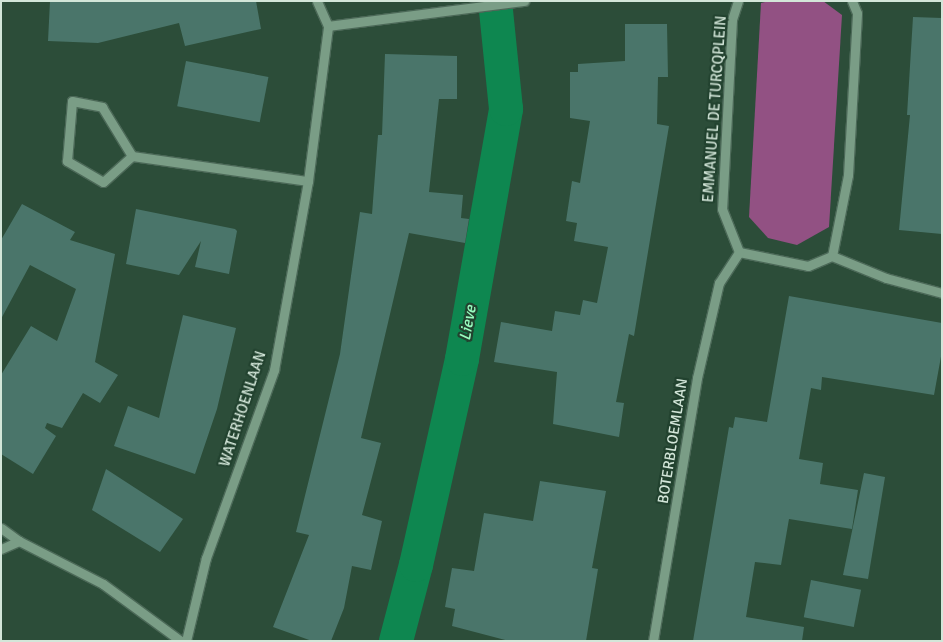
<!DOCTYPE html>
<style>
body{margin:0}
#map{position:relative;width:943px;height:642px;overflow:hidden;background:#2c4d39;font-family:Signika,sans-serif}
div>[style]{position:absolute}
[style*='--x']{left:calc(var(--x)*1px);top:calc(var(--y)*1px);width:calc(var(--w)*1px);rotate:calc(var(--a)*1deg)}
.green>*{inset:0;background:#925183}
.canal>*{height:34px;margin:-17px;padding:0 17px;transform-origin:17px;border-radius:17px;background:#0e8750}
.building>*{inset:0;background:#4a756a;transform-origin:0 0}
.roads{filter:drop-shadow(1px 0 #4c6958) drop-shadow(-1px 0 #4c6958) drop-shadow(0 1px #4c6958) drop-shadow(0 -1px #4c6958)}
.minor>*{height:9px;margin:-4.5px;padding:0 4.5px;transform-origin:4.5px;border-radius:4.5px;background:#7a9d86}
span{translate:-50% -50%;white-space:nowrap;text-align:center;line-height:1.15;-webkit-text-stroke:4.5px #22422f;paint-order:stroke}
.street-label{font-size:15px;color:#d3e6d9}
.water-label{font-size:16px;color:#99fdc0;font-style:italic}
.frame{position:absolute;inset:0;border:2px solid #d3e6d9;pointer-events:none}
</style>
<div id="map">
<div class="green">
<div style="clip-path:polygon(769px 1px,823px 1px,842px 15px,829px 227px,797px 245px,768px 238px,749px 217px,761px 3px)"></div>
</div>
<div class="canal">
<div style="--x:396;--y:641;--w:79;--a:-75.3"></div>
<div style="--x:416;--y:565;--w:211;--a:-77.4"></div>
<div style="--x:462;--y:359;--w:254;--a:-80"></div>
<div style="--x:506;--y:109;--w:109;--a:-95.8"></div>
</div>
<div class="building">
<div style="clip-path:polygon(50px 1px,256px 1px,261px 29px,185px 46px,179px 23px,98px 43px,48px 41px)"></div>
<div style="clip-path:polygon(913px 17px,942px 18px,942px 234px,899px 230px,910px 115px,907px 115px)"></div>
<div style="clip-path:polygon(625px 24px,667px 24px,668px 77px,658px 77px,657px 124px,669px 126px,634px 336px,629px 334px,616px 402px,624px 403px,619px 437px,553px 424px,557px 372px,494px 362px,501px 322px,552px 331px,555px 311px,580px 315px,583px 300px,597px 303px,608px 247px,574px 241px,577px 223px,566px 221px,572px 181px,580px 183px,590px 121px,570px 118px,570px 72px,578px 72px,578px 64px,625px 61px)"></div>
<div style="clip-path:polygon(385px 54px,457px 56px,457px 99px,439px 99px,429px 192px,463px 195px,461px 218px,469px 219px,465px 243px,409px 233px,361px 438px,381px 443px,362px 515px,382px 521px,371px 570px,352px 566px,344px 608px,331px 641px,312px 641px,273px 627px,309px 535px,296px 532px,340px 354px,360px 212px,372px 214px,378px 135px,382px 135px)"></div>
<div style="left:186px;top:61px;width:84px;height:46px;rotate:11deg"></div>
<div style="clip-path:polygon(22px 204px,75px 232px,70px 240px,115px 254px,95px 362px,118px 375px,100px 403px,83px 393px,62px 428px,47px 423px,45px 428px,56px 436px,33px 474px,1px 454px,1px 375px,31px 326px,57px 341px,76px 289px,30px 265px,1px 319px,1px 240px)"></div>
<div style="clip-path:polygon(136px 209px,235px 229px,237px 231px,229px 274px,195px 267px,201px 241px,179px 275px,126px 264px)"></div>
<div style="clip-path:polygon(789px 296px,942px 323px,942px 351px,934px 395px,822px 377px,821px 390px,811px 388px,799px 459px,823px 463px,820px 484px,858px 490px,852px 529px,789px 519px,781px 565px,755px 562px,746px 617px,804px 627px,802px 641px,693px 641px,729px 427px,733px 428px,735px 417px,767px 422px)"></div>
<div style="clip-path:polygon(183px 315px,236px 328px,217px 409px,195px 474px,114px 446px,128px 406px,159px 418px)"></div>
<div style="clip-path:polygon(106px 469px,183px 519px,160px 552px,92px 510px)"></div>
<div style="clip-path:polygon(864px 473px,885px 477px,868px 579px,843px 575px)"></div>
<div style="clip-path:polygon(540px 481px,606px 491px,592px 568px,598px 569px,586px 641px,509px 641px,452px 626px,455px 609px,445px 607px,452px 568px,474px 571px,484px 513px,533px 521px)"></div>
<div style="left:811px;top:580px;width:51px;height:38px;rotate:11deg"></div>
</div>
<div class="roads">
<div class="minor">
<div style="--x:738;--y:1;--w:20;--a:108"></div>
<div style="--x:732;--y:20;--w:189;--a:93"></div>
<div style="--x:722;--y:209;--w:46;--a:68.4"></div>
<div style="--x:328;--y:26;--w:198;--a:-7.3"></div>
<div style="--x:132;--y:156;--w:39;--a:138"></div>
<div style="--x:103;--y:182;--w:42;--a:-149.7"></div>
<div style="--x:67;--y:161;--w:60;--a:-85.2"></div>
<div style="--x:72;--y:101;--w:31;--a:11"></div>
<div style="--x:102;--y:107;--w:57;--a:58.5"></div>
<div style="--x:132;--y:156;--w:178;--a:8.1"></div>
<div style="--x:739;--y:252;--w:70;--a:11.5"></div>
<div style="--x:808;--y:266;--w:26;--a:-23"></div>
<div style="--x:832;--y:256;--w:83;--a:-78.8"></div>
<div style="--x:848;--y:175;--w:162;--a:-86.8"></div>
<div style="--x:857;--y:13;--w:13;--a:-113"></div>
<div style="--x:832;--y:256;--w:58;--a:22.2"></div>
<div style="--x:886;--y:278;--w:58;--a:15"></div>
<div style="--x:1;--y:528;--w:22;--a:36"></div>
<div style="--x:19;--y:541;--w:94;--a:27.1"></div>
<div style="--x:103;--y:584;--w:97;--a:36.2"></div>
<div style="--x:1;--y:549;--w:20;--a:-24"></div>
<div style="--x:186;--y:641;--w:85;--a:-76.5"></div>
<div style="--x:206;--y:558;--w:200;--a:-70.1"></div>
<div style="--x:274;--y:370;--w:192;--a:-79.8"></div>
<div style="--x:308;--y:181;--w:156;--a:-82.6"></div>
<div style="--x:328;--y:26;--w:27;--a:-114"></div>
<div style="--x:653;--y:641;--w:267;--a:-80.5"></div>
<div style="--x:697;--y:378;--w:98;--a:-77"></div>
<div style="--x:719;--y:283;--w:37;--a:-57"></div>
</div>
</div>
<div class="street-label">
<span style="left:715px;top:109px;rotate:-86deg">EMMANUEL DE TURCQPLEIN</span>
<span style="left:243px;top:409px;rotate:-72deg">WATERHOENLAAN</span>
<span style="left:673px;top:441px;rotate:-81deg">BOTERBLOEMLAAN</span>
</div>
<div class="water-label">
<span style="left:468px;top:323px;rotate:-80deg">Lieve</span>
</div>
<div class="frame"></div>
</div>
